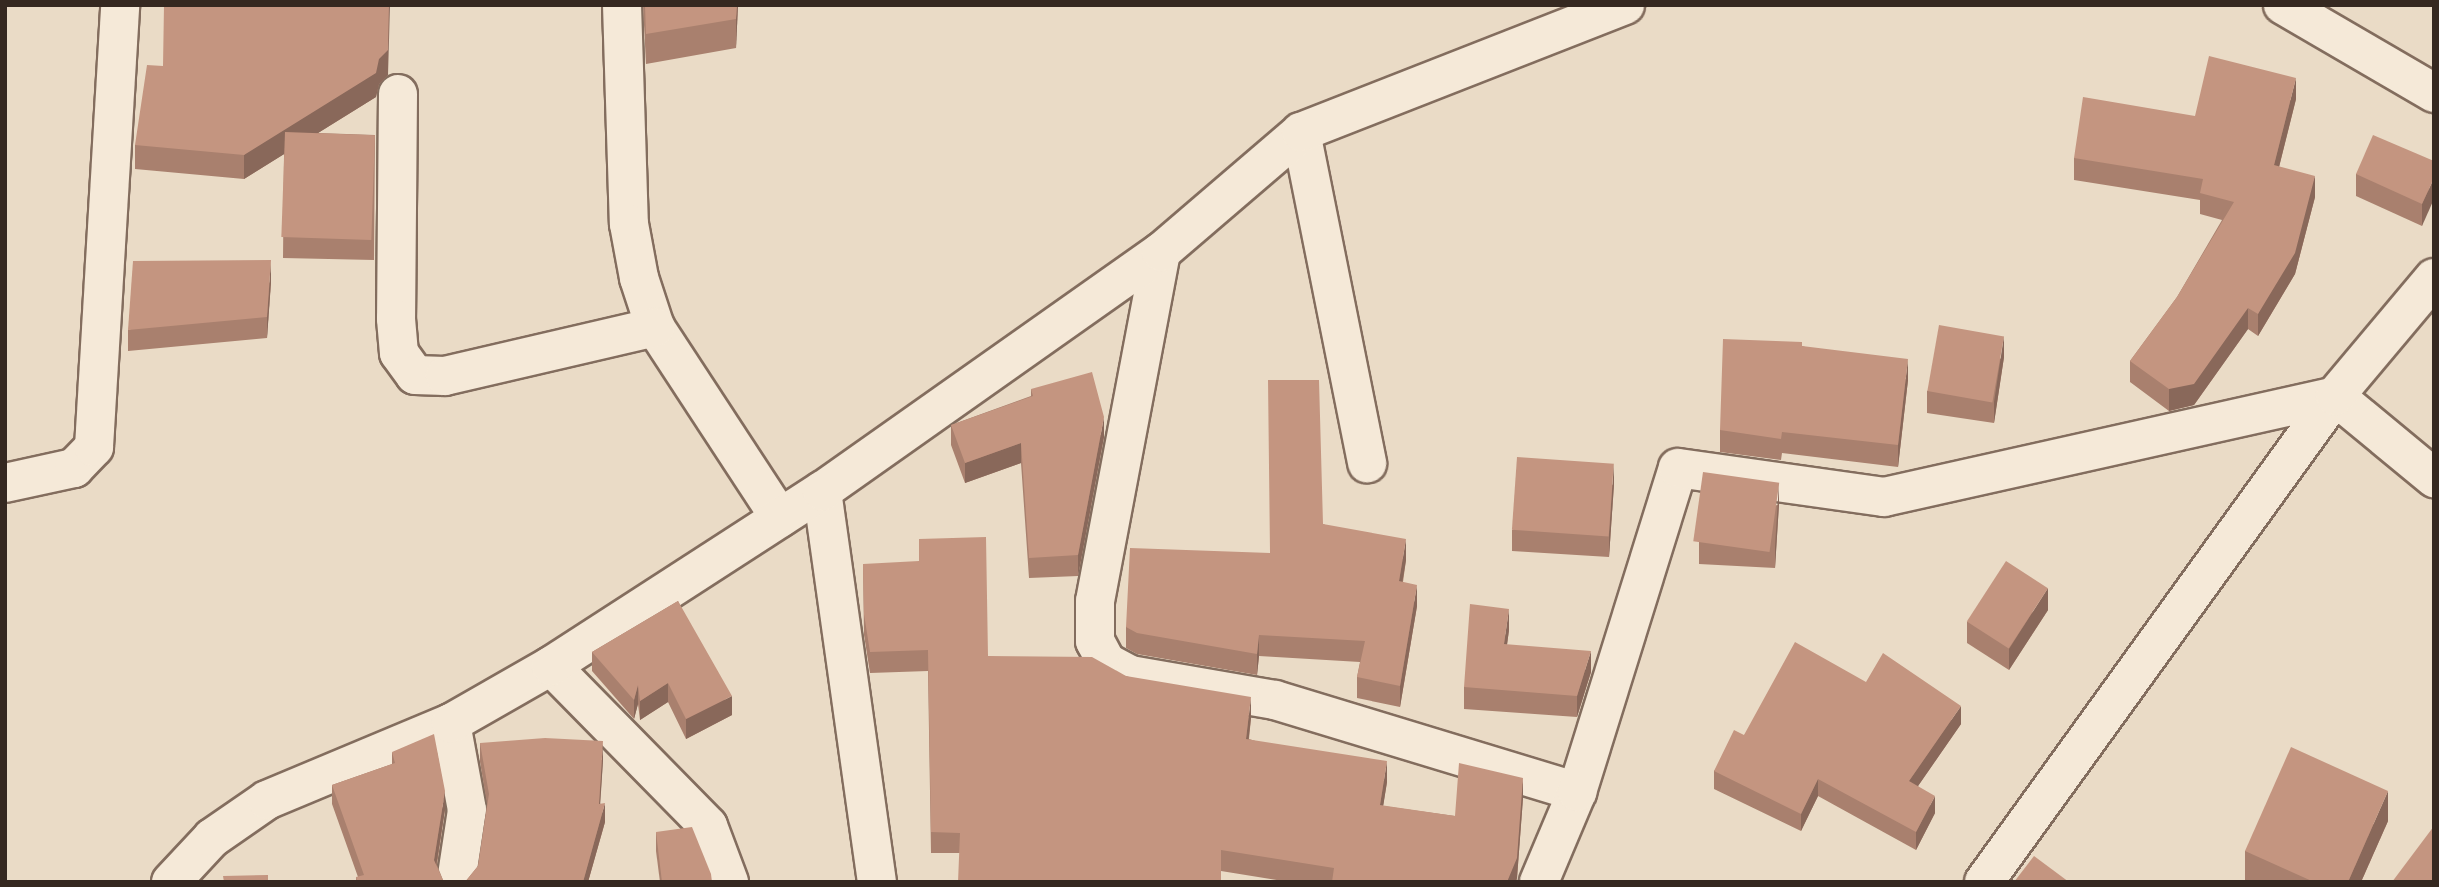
<!DOCTYPE html>
<style>
body{margin:0}
#map{position:relative;width:2439px;height:887px;overflow:hidden;background:#eadbc6;font-family:Lora,serif}
div>[style]{position:absolute}
[style*='--x']{left:calc(var(--x)*1px);top:calc(var(--y)*1px);width:calc(var(--w)*1px);rotate:calc(var(--a)*1deg)}
.roads{filter:drop-shadow(2px 0 #836d5e) drop-shadow(-2px 0 #836d5e) drop-shadow(0 2px #836d5e) drop-shadow(0 -2px #836d5e)}
.minor>*{height:38px;margin:-19px;padding:0 19px;transform-origin:19px;border-radius:19px;background:#f5e9d8}
.wall>*{inset:0;background:#a9806e}
.shaded-wall>*{inset:0;background:#89685a}
.building>*{inset:0;background:#c49580;transform-origin:0 0}
span{translate:-50% -50%;white-space:nowrap;text-align:center;line-height:1.15;-webkit-text-stroke:5px #f2e6d5;paint-order:stroke}
.frame{position:absolute;inset:0;border:7px solid #352820;pointer-events:none}
</style>
<div id="map">
<div class="roads">
<div class="minor">
<div style="--x:622;--y:5;--w:219;--a:88.2"></div>
<div style="--x:629;--y:224;--w:55;--a:79.5"></div>
<div style="--x:639;--y:278;--w:52;--a:71.9"></div>
<div style="--x:655;--y:327;--w:228;--a:56.8"></div>
<div style="--x:2283;--y:5;--w:175;--a:30.2"></div>
<div style="--x:398;--y:94;--w:225;--a:90.5"></div>
<div style="--x:396;--y:319;--w:34;--a:85"></div>
<div style="--x:399;--y:353;--w:27;--a:54"></div>
<div style="--x:415;--y:375;--w:30;--a:2"></div>
<div style="--x:445;--y:376;--w:216;--a:-13.1"></div>
<div style="--x:1301;--y:132;--w:338;--a:78.7"></div>
<div style="--x:1161;--y:252;--w:355;--a:100.7"></div>
<div style="--x:1095;--y:601;--w:40;--a:90"></div>
<div style="--x:1095;--y:641;--w:24;--a:62"></div>
<div style="--x:1106;--y:662;--w:27;--a:28"></div>
<div style="--x:1130;--y:675;--w:147;--a:9.8"></div>
<div style="--x:1275;--y:700;--w:316;--a:16.9"></div>
<div style="--x:5;--y:483;--w:71;--a:-12.3"></div>
<div style="--x:74;--y:468;--w:29;--a:-46"></div>
<div style="--x:94;--y:447;--w:443;--a:-86.6"></div>
<div style="--x:822;--y:491;--w:395;--a:82"></div>
<div style="--x:551;--y:666;--w:224;--a:45.5"></div>
<div style="--x:708;--y:826;--w:60;--a:69.4"></div>
<div style="--x:451;--y:723;--w:88;--a:79.6"></div>
<div style="--x:467;--y:810;--w:73;--a:98.7"></div>
<div style="--x:171;--y:882;--w:60;--a:-47"></div>
<div style="--x:212;--y:838;--w:67;--a:-34.6"></div>
<div style="--x:267;--y:800;--w:199;--a:-22.7"></div>
<div style="--x:451;--y:723;--w:115;--a:-29.7"></div>
<div style="--x:551;--y:666;--w:323;--a:-32.9"></div>
<div style="--x:822;--y:491;--w:415;--a:-35.2"></div>
<div style="--x:1161;--y:252;--w:184;--a:-40.6"></div>
<div style="--x:1301;--y:132;--w:348;--a:-21.4"></div>
<div style="--x:1539;--y:882;--w:98;--a:-67.1"></div>
<div style="--x:1577;--y:792;--w:339;--a:-72.7"></div>
<div style="--x:1678;--y:468;--w:208;--a:8"></div>
<div style="--x:1884;--y:497;--w:462;--a:-12.6"></div>
<div style="--x:2335;--y:396;--w:129;--a:39.6"></div>
<div style="--x:1984;--y:882;--w:599;--a:-54.16"></div>
<div style="--x:2335;--y:396;--w:154;--a:-50"></div>
</div>
</div>
<div class="wall">
<div style="clip-path:polygon(643px 5px,738px 5px,736px 48px,646px 64px)"></div>
<div style="clip-path:polygon(388px 75px,379px 84px,376px 97px,318px 133px,375px 135px,374px 260px,283px 258px,284px 154px,244px 179px,135px 169px,135px 145px)"></div>
<div style="clip-path:polygon(2296px 99px,2279px 167px,2315px 197px,2295px 274px,2258px 336px,2248px 329px,2194px 405px,2169px 411px,2130px 382px,2130px 361px,2177px 297px,2222px 220px,2200px 214px,2200px 200px,2074px 180px,2074px 158px,2195px 116px)"></div>
<div style="clip-path:polygon(2434px 161px,2422px 226px,2356px 196px,2356px 174px)"></div>
<div style="clip-path:polygon(271px 282px,267px 338px,128px 351px,128px 330px)"></div>
<div style="clip-path:polygon(1802px 346px,1908px 380px,1898px 467px,1782px 453px,1781px 460px,1720px 452px,1720px 430px)"></div>
<div style="clip-path:polygon(2004px 357px,1994px 423px,1927px 413px,1927px 391px)"></div>
<div style="clip-path:polygon(1031px 389px,1104px 437px,1078px 576px,1029px 578px,1021px 463px,965px 483px,951px 445px,951px 425px,1031px 396px)"></div>
<div style="clip-path:polygon(1614px 484px,1609px 557px,1512px 551px,1512px 530px)"></div>
<div style="clip-path:polygon(1779px 504px,1775px 568px,1699px 564px,1699px 542px)"></div>
<div style="clip-path:polygon(1323px 524px,1406px 560px,1403px 582px,1417px 606px,1400px 707px,1357px 698px,1357px 677px,1360px 662px,1259px 656px,1257px 675px,1137px 654px,1126px 648px,1126px 627px,1270px 553px)"></div>
<div style="clip-path:polygon(863px 564px,988px 656px,1126px 676px,1251px 718px,1249px 739px,1387px 782px,1383px 806px,1455px 816px,1523px 798px,1517px 878px,1516px 882px,1289px 882px,1221px 871px,959px 853px,931px 853px,928px 671px,870px 673px,864px 635px)"></div>
<div style="clip-path:polygon(678px 601px,732px 715px,686px 739px,668px 702px,640px 720px,638px 704px,634px 719px,592px 671px,592px 652px)"></div>
<div style="clip-path:polygon(2048px 610px,2009px 670px,1967px 643px,1967px 622px)"></div>
<div style="clip-path:polygon(1509px 630px,1507px 645px,1591px 672px,1577px 717px,1464px 709px,1464px 687px)"></div>
<div style="clip-path:polygon(1866px 682px,1961px 724px,1918px 786px,1935px 813px,1916px 850px,1818px 796px,1801px 831px,1714px 789px,1714px 771px,1744px 735px)"></div>
<div style="clip-path:polygon(480px 743px,603px 760px,600px 803px,605px 822px,588px 882px,465px 882px,478px 866px,487px 804px,480px 762px)"></div>
<div style="clip-path:polygon(392px 752px,445px 810px,437px 865px,443px 880px,455px 882px,356px 882px,356px 877px,358px 877px,332px 804px,332px 785px,392px 764px)"></div>
<div style="clip-path:polygon(2388px 821px,2361px 882px,2248px 882px,2245px 880px,2245px 851px)"></div>
<div style="clip-path:polygon(656px 832px,712px 882px,660px 882px,656px 851px)"></div>
</div>
<div class="shaded-wall">
<div style="clip-path:polygon(390px 5px,388px 75px,379px 84px,376px 97px,244px 179px,244px 155px)"></div>
<div style="clip-path:polygon(737px 5px,738px 5px,736px 48px,736px 19px)"></div>
<div style="clip-path:polygon(2296px 78px,2296px 99px,2274px 187px,2274px 165px)"></div>
<div style="clip-path:polygon(2315px 176px,2315px 197px,2295px 274px,2258px 336px,2258px 314px)"></div>
<div style="clip-path:polygon(2434px 178px,2434px 199px,2422px 226px,2422px 204px)"></div>
<div style="clip-path:polygon(271px 260px,271px 282px,267px 338px,267px 317px)"></div>
<div style="clip-path:polygon(2248px 308px,2248px 329px,2194px 405px,2169px 411px,2169px 389px)"></div>
<div style="clip-path:polygon(2004px 336px,2004px 357px,1994px 423px,1994px 402px)"></div>
<div style="clip-path:polygon(1908px 359px,1908px 380px,1898px 467px,1898px 445px)"></div>
<div style="clip-path:polygon(1104px 417px,1104px 437px,1078px 576px,1078px 555px)"></div>
<div style="clip-path:polygon(1021px 443px,1021px 463px,965px 483px,965px 463px)"></div>
<div style="clip-path:polygon(1614px 463px,1614px 484px,1609px 557px,1609px 535px)"></div>
<div style="clip-path:polygon(1779px 483px,1779px 504px,1775px 568px,1775px 547px)"></div>
<div style="clip-path:polygon(1406px 539px,1406px 560px,1399px 602px,1399px 581px)"></div>
<div style="clip-path:polygon(1417px 585px,1417px 606px,1400px 707px,1400px 686px)"></div>
<div style="clip-path:polygon(2048px 588px,2048px 610px,2009px 670px,2009px 649px)"></div>
<div style="clip-path:polygon(1509px 609px,1509px 630px,1504px 666px,1504px 644px)"></div>
<div style="clip-path:polygon(1259px 635px,1259px 656px,1257px 675px,1257px 654px)"></div>
<div style="clip-path:polygon(1591px 651px,1591px 672px,1577px 717px,1577px 696px)"></div>
<div style="clip-path:polygon(668px 683px,668px 702px,640px 720px,640px 701px)"></div>
<div style="clip-path:polygon(638px 685px,638px 704px,634px 719px,634px 700px)"></div>
<div style="clip-path:polygon(732px 696px,732px 715px,686px 739px,686px 719px)"></div>
<div style="clip-path:polygon(1251px 697px,1251px 718px,1246px 760px,1246px 739px)"></div>
<div style="clip-path:polygon(1961px 706px,1961px 724px,1909px 799px,1909px 781px)"></div>
<div style="clip-path:polygon(603px 741px,603px 760px,599px 823px,599px 804px)"></div>
<div style="clip-path:polygon(1387px 761px,1387px 782px,1380px 826px,1380px 805px)"></div>
<div style="clip-path:polygon(1523px 778px,1523px 798px,1517px 878px,1516px 882px,1507px 882px)"></div>
<div style="clip-path:polygon(1818px 779px,1818px 796px,1801px 831px,1801px 814px)"></div>
<div style="clip-path:polygon(445px 791px,445px 810px,434px 879px,434px 860px)"></div>
<div style="clip-path:polygon(2388px 791px,2388px 821px,2361px 882px,2348px 882px)"></div>
<div style="clip-path:polygon(1935px 796px,1935px 813px,1916px 850px,1916px 832px)"></div>
<div style="clip-path:polygon(605px 803px,605px 822px,588px 882px,583px 882px)"></div>
</div>
<div class="building">
<div style="clip-path:polygon(164px 5px,389px 5px,388px 50px,379px 59px,376px 73px,244px 155px,135px 145px,147px 65px,163px 66px)"></div>
<div style="clip-path:polygon(645px 5px,737px 5px,736px 19px,646px 34px)"></div>
<div style="clip-path:polygon(2209px 56px,2296px 78px,2274px 165px,2315px 176px,2295px 253px,2258px 314px,2248px 308px,2194px 384px,2169px 389px,2130px 361px,2177px 297px,2234px 202px,2200px 193px,2203px 179px,2074px 158px,2083px 97px,2195px 116px)"></div>
<div style="left:285px;top:132px;width:90px;height:105px;rotate:2deg"></div>
<div style="clip-path:polygon(2373px 135px,2434px 161px,2434px 178px,2422px 204px,2356px 174px)"></div>
<div style="clip-path:polygon(271px 260px,267px 317px,128px 330px,133px 261px)"></div>
<div style="left:1939px;top:325px;width:66px;height:67px;rotate:10deg"></div>
<div style="clip-path:polygon(1723px 339px,1802px 342px,1802px 346px,1908px 359px,1898px 445px,1782px 432px,1781px 439px,1720px 430px)"></div>
<div style="clip-path:polygon(1092px 372px,1104px 417px,1078px 555px,1029px 558px,1021px 443px,965px 463px,951px 425px,1033px 396px,1031px 389px)"></div>
<div style="clip-path:polygon(1268px 380px,1319px 380px,1323px 524px,1406px 539px,1399px 581px,1417px 585px,1400px 686px,1357px 677px,1365px 641px,1259px 635px,1257px 654px,1137px 633px,1126px 627px,1130px 548px,1270px 553px)"></div>
<div style="left:1517px;top:457px;width:97px;height:73px;rotate:4deg"></div>
<div style="left:1703px;top:472px;width:77px;height:70px;rotate:8deg"></div>
<div style="clip-path:polygon(986px 537px,988px 656px,1092px 657px,1126px 676px,1251px 697px,1246px 739px,1387px 761px,1380px 805px,1455px 816px,1459px 763px,1523px 778px,1517px 858px,1507px 882px,1332px 882px,1334px 868px,1221px 850px,1221px 882px,958px 882px,960px 833px,931px 832px,928px 650px,870px 652px,864px 614px,863px 564px,919px 561px,919px 539px)"></div>
<div style="left:2006px;top:561px;width:50px;height:72px;rotate:33deg"></div>
<div style="clip-path:polygon(678px 601px,732px 696px,686px 719px,668px 683px,640px 701px,638px 685px,634px 700px,592px 652px)"></div>
<div style="clip-path:polygon(1470px 604px,1509px 609px,1504px 644px,1591px 651px,1577px 696px,1464px 687px)"></div>
<div style="clip-path:polygon(1795px 642px,1866px 682px,1883px 653px,1961px 706px,1909px 781px,1935px 796px,1916px 832px,1818px 779px,1801px 814px,1714px 771px,1734px 730px,1744px 735px)"></div>
<div style="clip-path:polygon(434px 734px,445px 791px,434px 860px,443px 880px,455px 882px,357px 882px,356px 877px,364px 875px,332px 785px,395px 763px,392px 752px)"></div>
<div style="clip-path:polygon(545px 738px,603px 741px,599px 804px,605px 803px,583px 882px,465px 882px,478px 866px,489px 794px,480px 743px)"></div>
<div style="clip-path:polygon(2291px 747px,2388px 791px,2348px 882px,2314px 882px,2245px 851px)"></div>
<div style="clip-path:polygon(2434px 826px,2434px 882px,2392px 882px)"></div>
<div style="clip-path:polygon(692px 827px,711px 874px,712px 882px,662px 882px,656px 832px)"></div>
<div style="clip-path:polygon(2034px 856px,2069px 882px,2014px 882px)"></div>
<div style="clip-path:polygon(268px 875px,268px 882px,224px 882px,223px 876px)"></div>
</div>
<div class="frame"></div>
</div>
